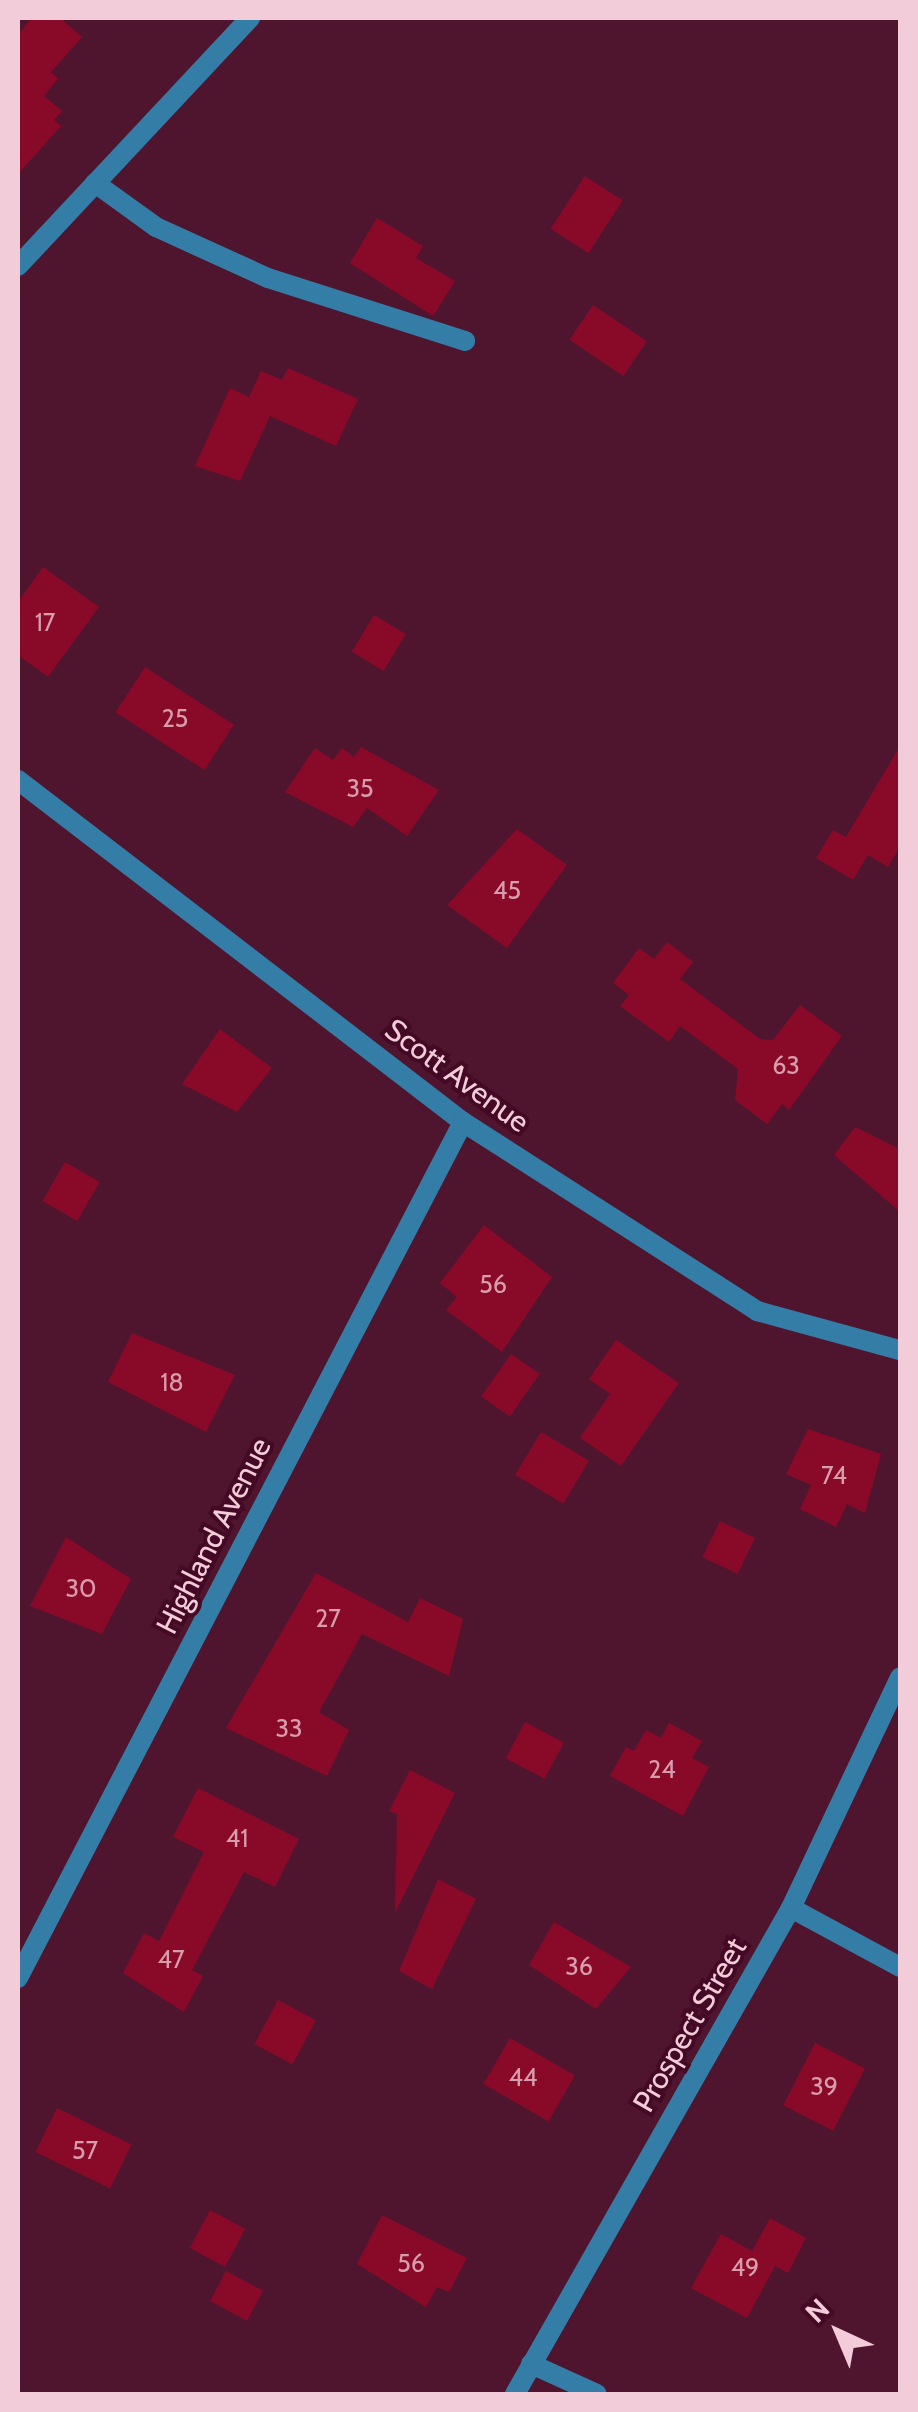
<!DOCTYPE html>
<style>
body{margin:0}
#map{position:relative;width:918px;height:2412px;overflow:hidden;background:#4f152e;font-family:Cabin,sans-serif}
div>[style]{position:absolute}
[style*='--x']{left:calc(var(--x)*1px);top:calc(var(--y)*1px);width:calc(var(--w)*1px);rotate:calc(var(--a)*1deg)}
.building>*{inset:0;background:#890a28;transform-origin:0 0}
.lane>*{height:20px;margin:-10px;padding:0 10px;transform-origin:10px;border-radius:10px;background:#337da7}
.street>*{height:20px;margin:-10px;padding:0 10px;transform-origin:10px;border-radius:10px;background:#337da7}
span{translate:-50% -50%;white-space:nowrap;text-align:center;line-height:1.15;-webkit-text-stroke:8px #430925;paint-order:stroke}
.number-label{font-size:25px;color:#d89cac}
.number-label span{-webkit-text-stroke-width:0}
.street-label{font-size:30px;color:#f2ccd8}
.frame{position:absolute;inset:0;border:20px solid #f2ccd8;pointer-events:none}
.north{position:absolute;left:788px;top:2282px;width:100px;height:100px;-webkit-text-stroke:8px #430925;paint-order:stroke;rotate:316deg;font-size:28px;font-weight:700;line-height:40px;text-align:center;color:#f2ccd8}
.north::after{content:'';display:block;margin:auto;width:35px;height:45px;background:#f2ccd8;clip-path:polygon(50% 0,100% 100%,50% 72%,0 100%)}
</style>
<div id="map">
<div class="building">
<div style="clip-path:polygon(32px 18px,60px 18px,82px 37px,51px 72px,58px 79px,44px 96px,62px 111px,54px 120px,61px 126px,18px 174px,18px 34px)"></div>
<div style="left:585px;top:176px;width:45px;height:63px;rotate:33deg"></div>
<div style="clip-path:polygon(377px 218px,423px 246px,416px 258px,455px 281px,433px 316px,350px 263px)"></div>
<div style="left:593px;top:305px;width:65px;height:42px;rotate:34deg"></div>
<div style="clip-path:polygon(288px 368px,358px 399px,336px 446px,270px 416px,240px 481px,195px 466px,230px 388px,249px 397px,261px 371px,282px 380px)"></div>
<div style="clip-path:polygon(43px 567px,99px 607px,48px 677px,18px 655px,18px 602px)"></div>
<div style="left:374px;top:615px;width:37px;height:43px;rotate:31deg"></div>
<div style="left:145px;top:667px;width:106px;height:54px;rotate:33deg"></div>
<div style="clip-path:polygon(900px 746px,900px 847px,888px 867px,868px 855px,853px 880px,816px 858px,833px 830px,846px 837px)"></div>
<div style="clip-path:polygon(361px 747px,439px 790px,407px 836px,367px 808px,353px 827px,285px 792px,315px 748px,333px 760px,342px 748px,354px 757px)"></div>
<div style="clip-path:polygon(517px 829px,567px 865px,507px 948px,447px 905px)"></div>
<div style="clip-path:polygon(667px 942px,693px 962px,680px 979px,760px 1039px,773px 1040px,800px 1005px,842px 1036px,789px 1110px,782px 1104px,767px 1124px,735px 1100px,738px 1069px,680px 1026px,669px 1042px,620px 1006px,629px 995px,613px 983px,639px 948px,654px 959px)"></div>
<div style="clip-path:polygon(220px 1029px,272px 1068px,237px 1112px,182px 1084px)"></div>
<div style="clip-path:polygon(855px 1127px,900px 1149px,900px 1212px,834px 1155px)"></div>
<div style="left:65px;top:1162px;width:40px;height:45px;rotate:30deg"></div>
<div style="clip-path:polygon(484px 1225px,552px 1277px,502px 1352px,446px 1310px,457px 1297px,440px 1283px)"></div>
<div style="clip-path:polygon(132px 1333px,235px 1375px,206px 1432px,108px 1382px)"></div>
<div style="clip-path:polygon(616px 1340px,679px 1383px,621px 1466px,580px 1438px,610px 1394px,589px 1379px)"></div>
<div style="left:511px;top:1354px;width:35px;height:52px;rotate:35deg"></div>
<div style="clip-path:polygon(808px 1429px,881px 1454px,865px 1513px,847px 1504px,836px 1527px,800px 1509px,811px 1485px,786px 1474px)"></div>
<div style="left:541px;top:1432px;width:56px;height:50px;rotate:31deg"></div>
<div style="left:720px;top:1521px;width:39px;height:40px;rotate:26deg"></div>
<div style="clip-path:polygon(66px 1537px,131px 1579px,102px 1634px,30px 1606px)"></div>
<div style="clip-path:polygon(316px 1573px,408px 1622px,420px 1598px,463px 1619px,449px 1676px,362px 1634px,319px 1712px,349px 1730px,327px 1776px,226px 1728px)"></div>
<div style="left:525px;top:1722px;width:44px;height:41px;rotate:28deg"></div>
<div style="clip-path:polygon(669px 1723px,702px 1741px,692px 1758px,709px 1767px,683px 1816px,610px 1776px,626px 1747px,634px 1751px,646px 1730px,661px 1738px)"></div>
<div style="clip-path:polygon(410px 1770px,455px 1793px,395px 1913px,397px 1814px,389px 1811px)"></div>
<div style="clip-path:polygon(198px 1788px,299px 1839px,275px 1887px,244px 1872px,192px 1970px,203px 1976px,184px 2012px,123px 1973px,144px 1933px,159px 1941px,204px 1852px,173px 1837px)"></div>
<div style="clip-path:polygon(438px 1879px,476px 1899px,432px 1989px,399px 1971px)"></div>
<div style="clip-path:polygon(554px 1922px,631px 1967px,596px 2009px,529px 1965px)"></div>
<div style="left:278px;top:2000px;width:43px;height:50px;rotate:28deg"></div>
<div style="left:510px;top:2038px;width:75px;height:53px;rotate:30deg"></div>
<div style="left:815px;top:2043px;width:56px;height:70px;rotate:27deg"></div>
<div style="left:57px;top:2108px;width:83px;height:49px;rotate:26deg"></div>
<div style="left:210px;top:2210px;width:40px;height:43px;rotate:28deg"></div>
<div style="clip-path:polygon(382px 2215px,467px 2258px,449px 2292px,437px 2287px,426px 2307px,357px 2264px)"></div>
<div style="clip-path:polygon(770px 2218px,806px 2238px,788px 2273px,775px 2266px,747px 2318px,691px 2288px,721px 2234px,752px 2251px)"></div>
<div style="left:226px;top:2271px;width:42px;height:34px;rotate:28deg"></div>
</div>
<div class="lane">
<div style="--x:95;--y:183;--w:75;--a:35.8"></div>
<div style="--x:156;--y:227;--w:123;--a:24.5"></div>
<div style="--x:268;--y:278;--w:207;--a:17.7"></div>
</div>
<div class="street">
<div style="--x:18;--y:266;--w:340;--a:-46.9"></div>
<div style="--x:18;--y:780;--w:561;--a:37.54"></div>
<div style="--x:463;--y:1122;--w:350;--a:32.7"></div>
<div style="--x:757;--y:1311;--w:148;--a:15.3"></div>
<div style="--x:791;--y:1908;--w:124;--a:28.4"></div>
<div style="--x:18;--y:1978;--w:965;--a:-62.53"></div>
<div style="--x:531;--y:2364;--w:72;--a:24.4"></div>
<div style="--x:515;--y:2394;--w:559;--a:-60.41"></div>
<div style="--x:791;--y:1908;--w:255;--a:-64.7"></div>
</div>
<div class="number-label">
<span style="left:45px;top:622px">17</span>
<span style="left:175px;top:718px">25</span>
<span style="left:360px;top:788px">35</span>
<span style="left:507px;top:890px">45</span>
<span style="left:786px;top:1065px">63</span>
<span style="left:493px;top:1284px">56</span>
<span style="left:172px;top:1382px">18</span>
<span style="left:834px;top:1475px">74</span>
<span style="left:81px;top:1588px">30</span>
<span style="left:328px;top:1618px">27</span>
<span style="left:289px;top:1728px">33</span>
<span style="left:662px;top:1769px">24</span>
<span style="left:237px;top:1838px">41</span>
<span style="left:171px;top:1959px">47</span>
<span style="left:579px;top:1966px">36</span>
<span style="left:523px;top:2077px">44</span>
<span style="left:824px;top:2086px">39</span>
<span style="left:85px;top:2150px">57</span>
<span style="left:411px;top:2263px">56</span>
<span style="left:745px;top:2267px">49</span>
</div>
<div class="street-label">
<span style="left:457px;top:1076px;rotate:36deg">Scott Avenue</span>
<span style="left:214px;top:1536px;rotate:-63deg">Highland Avenue</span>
<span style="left:690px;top:2025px;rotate:-60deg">Prospect Street</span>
</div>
<div class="frame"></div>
<div class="north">N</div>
</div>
